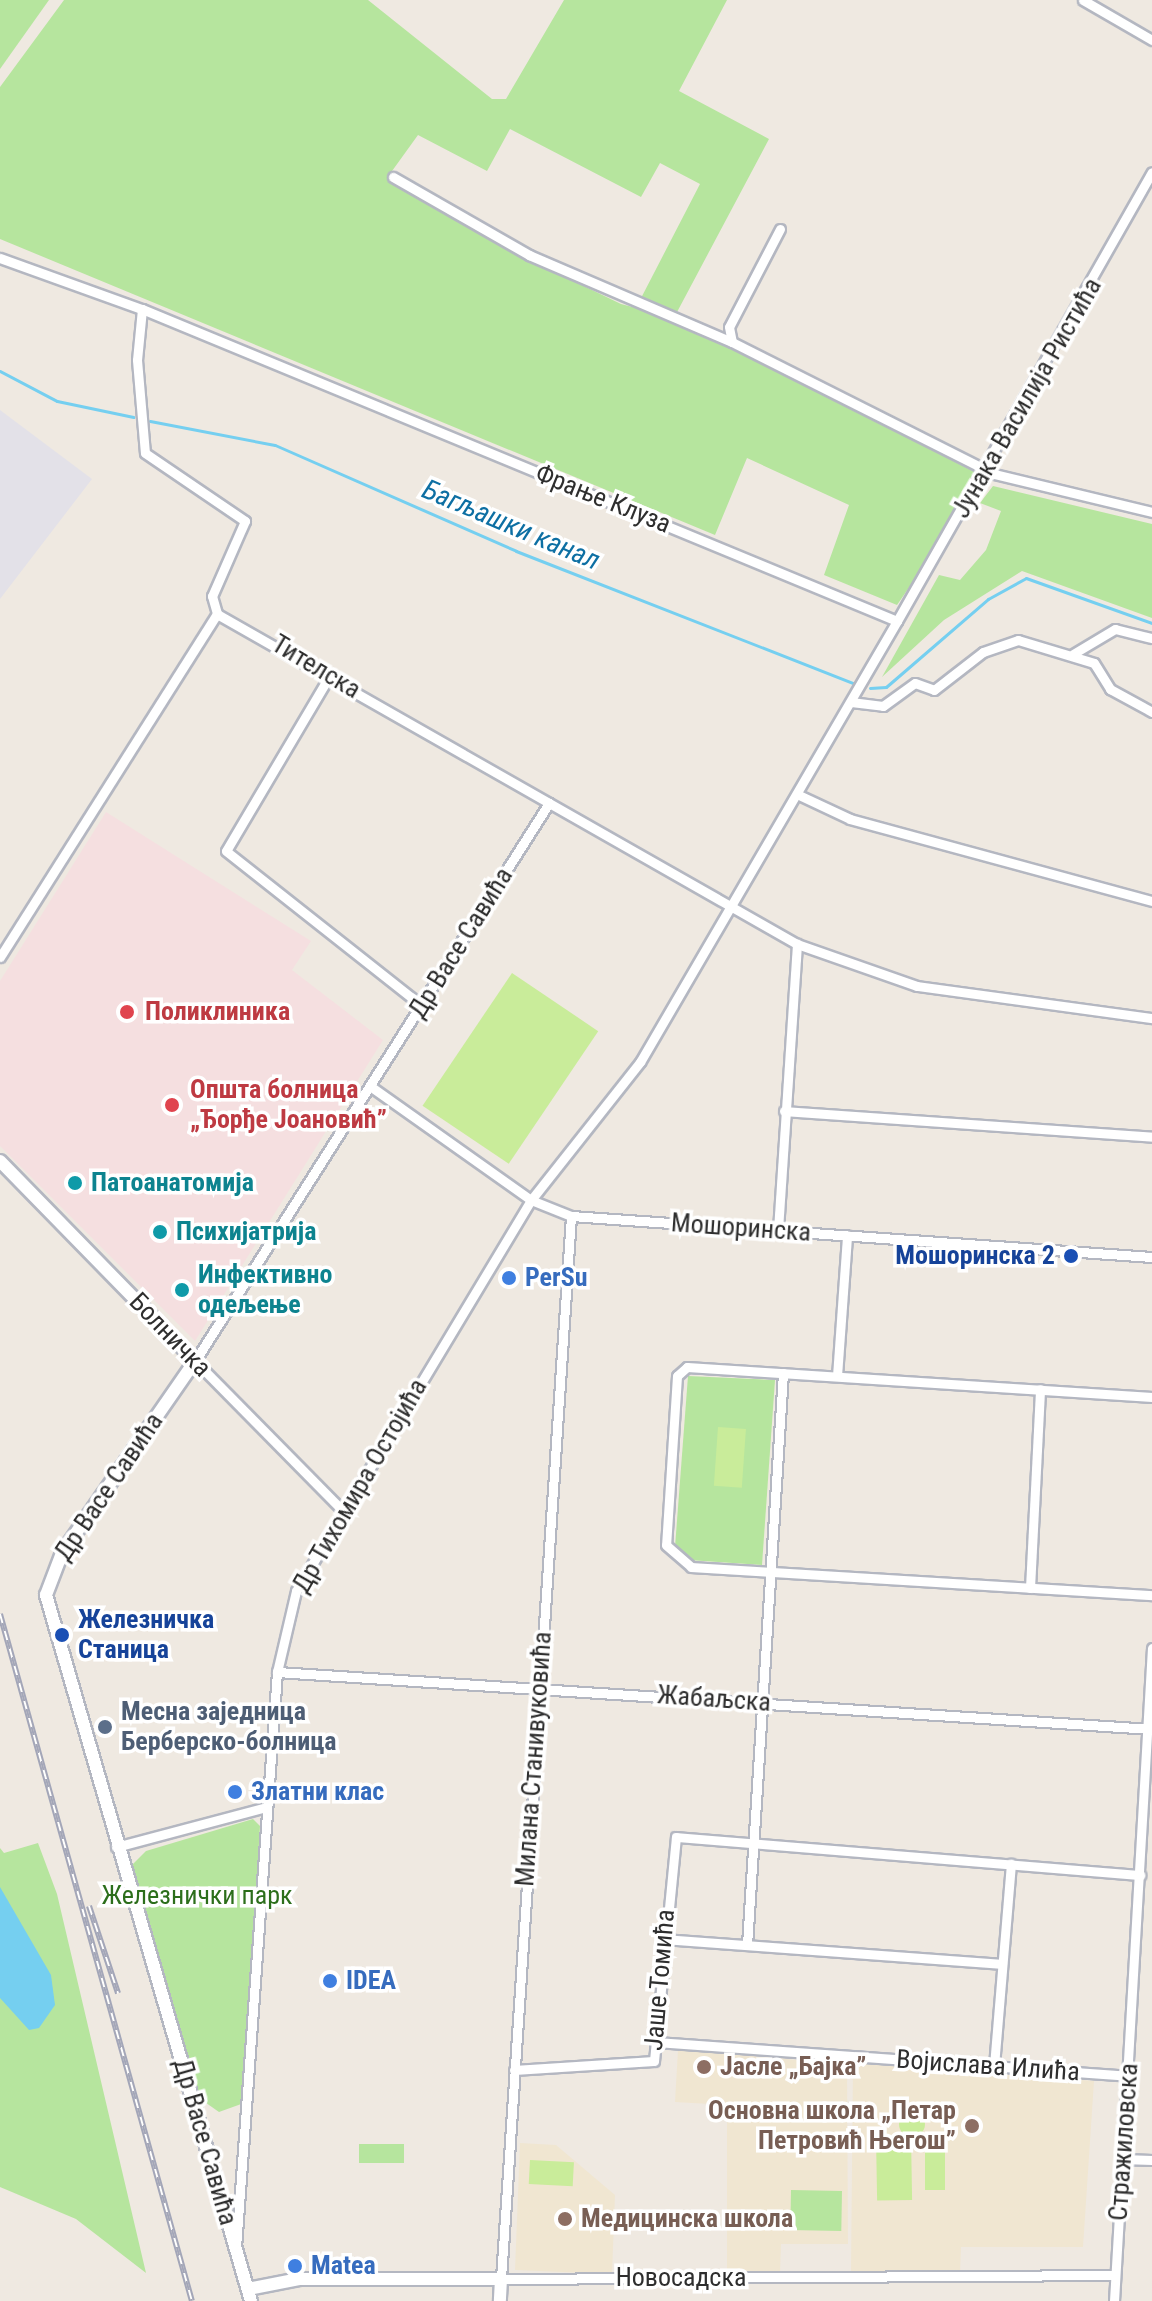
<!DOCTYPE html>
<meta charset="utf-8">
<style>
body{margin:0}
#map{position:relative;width:1152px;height:2301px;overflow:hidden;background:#efe9e1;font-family:"Roboto Condensed",sans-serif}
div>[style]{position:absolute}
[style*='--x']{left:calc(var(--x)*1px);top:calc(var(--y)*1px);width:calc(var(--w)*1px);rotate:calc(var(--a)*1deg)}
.industrial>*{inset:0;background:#e3e1e8}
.education>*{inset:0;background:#f0e6d1}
.medical>*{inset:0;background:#f5dfe0}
.green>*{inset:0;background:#b6e59e;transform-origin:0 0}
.pitch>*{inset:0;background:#c9ec9a;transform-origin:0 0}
.round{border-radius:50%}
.water>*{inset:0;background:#75cff0}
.stream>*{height:3px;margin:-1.5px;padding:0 1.5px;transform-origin:1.5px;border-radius:1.5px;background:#75cff0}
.roads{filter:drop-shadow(2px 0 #b4b7c1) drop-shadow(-2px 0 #b4b7c1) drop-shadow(0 2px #b4b7c1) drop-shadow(0 -2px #b4b7c1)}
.street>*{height:9px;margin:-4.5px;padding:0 4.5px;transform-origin:4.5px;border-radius:4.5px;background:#fff}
.secondary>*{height:12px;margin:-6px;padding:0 6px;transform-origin:6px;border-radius:6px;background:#fff}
.rail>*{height:6px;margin-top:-3px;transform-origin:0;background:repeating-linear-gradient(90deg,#fff 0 9px,#a3a6b8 0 18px);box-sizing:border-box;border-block:2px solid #a3a6b8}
.dots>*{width:22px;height:22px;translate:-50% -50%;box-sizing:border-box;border:4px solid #fff;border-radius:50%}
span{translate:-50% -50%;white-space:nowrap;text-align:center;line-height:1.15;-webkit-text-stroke:7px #fff;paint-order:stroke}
.street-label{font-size:26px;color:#2e2e2e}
.health-label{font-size:26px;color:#be3a42;font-weight:700}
.left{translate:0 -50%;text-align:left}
.culture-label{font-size:26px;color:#0d838f;font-weight:700}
.transit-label{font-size:26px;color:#164399;font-weight:700}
.right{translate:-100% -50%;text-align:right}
.shop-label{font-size:26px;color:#366cbe;font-weight:700}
.service-label{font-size:26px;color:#4e5e75;font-weight:700}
.park-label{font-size:26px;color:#2c6e1b}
.education-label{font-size:26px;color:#785e54;font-weight:700}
.water-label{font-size:28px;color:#0d6fa3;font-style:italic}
</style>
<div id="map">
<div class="industrial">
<div style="clip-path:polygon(0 410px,92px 479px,0 599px)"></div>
</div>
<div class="education">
<div style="clip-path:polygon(678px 2050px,847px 2064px,848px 2244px,781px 2244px,780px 2273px,727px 2273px,727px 2105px,675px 2102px)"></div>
<div style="clip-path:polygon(853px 2063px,1094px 2081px,1083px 2247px,961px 2247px,960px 2273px,851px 2272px)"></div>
<div style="clip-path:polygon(520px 2143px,556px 2145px,615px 2195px,612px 2274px,515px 2270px)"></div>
</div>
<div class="medical">
<div style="clip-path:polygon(106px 812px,311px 941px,292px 970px,383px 1040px,195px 1341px,0 1146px,0 981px)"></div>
</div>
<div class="green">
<div style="clip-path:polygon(0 0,49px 0,0 69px)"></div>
<div style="clip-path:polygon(64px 0,368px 0,492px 99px,506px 99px,564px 0,727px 0,679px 91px,769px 139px,676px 314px,639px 302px,700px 184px,660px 163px,641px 197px,510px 129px,487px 171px,418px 135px,387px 178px,536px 263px,621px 304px,674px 318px,977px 473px,917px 576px,897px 605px,824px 575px,849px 505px,747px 458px,715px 535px,0 239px,0 87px)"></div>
<div style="clip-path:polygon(993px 486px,1152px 524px,1152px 618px,1022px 571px,944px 620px,882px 677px,939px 575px,960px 580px,986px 550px,1001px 511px,980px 503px)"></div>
<div style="clip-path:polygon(688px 1376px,775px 1380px,762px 1565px,689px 1560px,675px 1547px)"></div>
<div style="clip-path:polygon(253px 1819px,260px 1826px,244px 2103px,219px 2112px,199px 2098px,128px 1869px,146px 1851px)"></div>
<div style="clip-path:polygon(38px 1843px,57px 1894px,146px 2273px,76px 2219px,0 2187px,0 1848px,4px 1853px)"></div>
<div style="left:404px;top:2144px;width:19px;height:45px;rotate:90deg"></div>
<div style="left:791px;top:2190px;width:51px;height:40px;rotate:1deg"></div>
</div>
<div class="pitch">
<div style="left:512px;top:973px;width:104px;height:160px;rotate:34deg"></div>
<div style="left:718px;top:1427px;width:28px;height:59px;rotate:4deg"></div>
<div class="round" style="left:899px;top:2111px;width:26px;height:26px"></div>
<div style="left:911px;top:2136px;width:64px;height:35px;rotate:89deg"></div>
<div style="left:925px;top:2147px;width:20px;height:43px"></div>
<div style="left:530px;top:2160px;width:44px;height:24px;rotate:3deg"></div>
</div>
<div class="water">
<div style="clip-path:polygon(0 1887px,51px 1975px,55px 2005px,39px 2028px,29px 2030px,0 1998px)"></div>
</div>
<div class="stream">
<div style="--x:0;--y:371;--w:64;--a:27.8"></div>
<div style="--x:57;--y:401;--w:78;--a:11.9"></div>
<div style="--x:150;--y:421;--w:127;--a:10.9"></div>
<div style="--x:275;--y:445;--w:263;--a:23.7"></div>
<div style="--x:516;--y:551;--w:362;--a:21.4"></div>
<div style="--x:870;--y:688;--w:16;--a:-4"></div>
<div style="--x:886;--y:687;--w:135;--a:-40.8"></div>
<div style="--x:988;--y:599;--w:43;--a:-28.9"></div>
<div style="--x:1026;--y:578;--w:134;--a:19.7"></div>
</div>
<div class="roads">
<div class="street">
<div style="--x:1083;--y:0;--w:80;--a:30.1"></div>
<div style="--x:393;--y:177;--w:157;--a:29.8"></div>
<div style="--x:529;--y:255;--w:221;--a:23.2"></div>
<div style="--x:780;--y:229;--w:110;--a:117.5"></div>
<div style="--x:729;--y:327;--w:15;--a:79"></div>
<div style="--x:732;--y:342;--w:293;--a:26.7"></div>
<div style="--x:994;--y:474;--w:163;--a:13.5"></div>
<div style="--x:0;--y:258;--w:151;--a:19.8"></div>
<div style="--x:142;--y:309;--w:817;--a:22.45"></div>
<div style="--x:897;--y:621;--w:510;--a:120.23"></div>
<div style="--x:640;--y:1062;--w:176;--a:128.3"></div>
<div style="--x:531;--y:1200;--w:456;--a:121"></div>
<div style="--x:296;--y:1591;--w:83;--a:103.2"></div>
<div style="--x:277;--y:1672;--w:577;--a:94.07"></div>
<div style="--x:142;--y:309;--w:51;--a:95.6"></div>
<div style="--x:137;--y:360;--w:93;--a:85.1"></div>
<div style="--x:145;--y:453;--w:121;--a:34.2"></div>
<div style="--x:245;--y:521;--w:82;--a:113.7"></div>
<div style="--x:212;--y:596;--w:19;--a:74"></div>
<div style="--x:217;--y:614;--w:667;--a:29.64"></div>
<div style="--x:797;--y:944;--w:127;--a:19.3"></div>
<div style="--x:917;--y:986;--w:237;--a:7.8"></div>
<div style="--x:897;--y:621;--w:516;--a:-60.41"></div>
<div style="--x:1073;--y:654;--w:49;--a:-30.8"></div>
<div style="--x:1115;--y:629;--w:38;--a:14"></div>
<div style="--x:330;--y:675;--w:204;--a:120.6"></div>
<div style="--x:226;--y:851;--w:248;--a:38.3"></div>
<div style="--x:851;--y:702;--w:32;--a:7"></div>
<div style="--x:883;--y:706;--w:39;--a:-36"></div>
<div style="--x:915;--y:683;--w:20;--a:20"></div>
<div style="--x:934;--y:690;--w:62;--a:-37.8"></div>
<div style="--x:983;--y:652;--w:37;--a:-19"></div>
<div style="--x:1018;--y:640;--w:79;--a:16.8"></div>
<div style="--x:1094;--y:663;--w:31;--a:58"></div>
<div style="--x:1110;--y:689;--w:48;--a:28.7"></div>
<div style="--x:801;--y:796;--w:54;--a:25.1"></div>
<div style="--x:850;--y:819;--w:313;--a:15.2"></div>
<div style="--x:0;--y:957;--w:406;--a:-57.7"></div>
<div style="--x:370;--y:1086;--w:197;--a:35.3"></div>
<div style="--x:531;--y:1200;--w:43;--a:21.8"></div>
<div style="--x:571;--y:1216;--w:582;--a:4.04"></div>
<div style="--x:784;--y:1111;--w:369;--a:4"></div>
<div style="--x:571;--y:1216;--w:1065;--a:93.77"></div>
<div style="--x:501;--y:2279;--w:614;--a:-0.37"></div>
<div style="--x:778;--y:1230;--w:287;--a:-86.2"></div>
<div style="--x:837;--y:1376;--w:141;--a:-85.9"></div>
<div style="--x:1152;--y:1397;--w:466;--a:-176.3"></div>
<div style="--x:687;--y:1367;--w:13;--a:138"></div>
<div style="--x:677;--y:1376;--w:169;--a:93.7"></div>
<div style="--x:666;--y:1545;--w:33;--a:41"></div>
<div style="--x:691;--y:1567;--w:462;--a:3.5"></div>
<div style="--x:341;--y:1509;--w:208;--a:-134.6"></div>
<div style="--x:195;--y:1361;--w:661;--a:-57.61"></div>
<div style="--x:1030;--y:1588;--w:199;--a:-87.1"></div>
<div style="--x:277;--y:1672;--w:877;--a:3.73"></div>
<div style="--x:116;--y:1847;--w:155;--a:-14.9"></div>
<div style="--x:664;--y:1939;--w:339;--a:4.2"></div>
<div style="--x:747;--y:1945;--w:573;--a:-86.4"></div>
<div style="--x:656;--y:2042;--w:473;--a:4.1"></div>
<div style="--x:994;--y:2066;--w:203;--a:-85.2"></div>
<div style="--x:514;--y:2070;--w:140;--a:-3.7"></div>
<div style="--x:654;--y:2061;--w:225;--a:-84.4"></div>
<div style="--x:676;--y:1837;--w:466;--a:4.7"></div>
<div style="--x:1122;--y:2159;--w:30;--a:2"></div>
<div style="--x:1114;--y:2301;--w:654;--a:-86.67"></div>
</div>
<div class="secondary">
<div style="--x:0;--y:1161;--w:279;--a:45.7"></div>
<div style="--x:195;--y:1361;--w:234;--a:124.7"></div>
<div style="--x:62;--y:1553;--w:45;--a:110.9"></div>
<div style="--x:46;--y:1595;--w:735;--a:73.81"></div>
<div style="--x:248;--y:2289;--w:52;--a:-11.1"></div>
<div style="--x:299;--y:2279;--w:202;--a:0"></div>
<div style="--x:501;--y:2279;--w:22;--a:93"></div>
</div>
</div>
<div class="rail">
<div style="--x:0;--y:1614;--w:713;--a:74.39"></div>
<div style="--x:89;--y:1906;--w:92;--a:71.6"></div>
</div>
<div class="dots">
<div style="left:127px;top:1012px;background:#e0444e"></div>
<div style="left:172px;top:1105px;background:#e0444e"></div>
<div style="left:75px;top:1183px;background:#0f9aa8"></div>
<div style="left:160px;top:1232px;background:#0f9aa8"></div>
<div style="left:1071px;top:1256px;background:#1a4fb4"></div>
<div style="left:509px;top:1278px;background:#3f7fe0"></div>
<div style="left:182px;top:1290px;background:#0f9aa8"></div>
<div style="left:62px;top:1635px;background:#1a4fb4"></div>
<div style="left:105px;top:1727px;background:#5c6f8a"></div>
<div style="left:235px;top:1792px;background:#3f7fe0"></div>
<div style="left:330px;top:1981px;background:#3f7fe0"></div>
<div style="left:704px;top:2067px;background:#8d6e63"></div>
<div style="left:972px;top:2126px;background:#8d6e63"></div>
<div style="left:565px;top:2219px;background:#8d6e63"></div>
<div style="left:295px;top:2266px;background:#3f7fe0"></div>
</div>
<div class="street-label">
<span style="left:1027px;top:398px;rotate:-60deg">Јунака Василија Ристића</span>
<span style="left:603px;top:499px;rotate:22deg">Фрање Клуза</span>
<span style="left:316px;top:667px;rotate:31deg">Тителска</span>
<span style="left:461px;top:943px;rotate:-58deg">Др Васе Савића</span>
<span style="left:741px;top:1228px;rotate:4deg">Мошоринска</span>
<span style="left:170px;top:1335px;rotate:46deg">Болничка</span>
<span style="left:360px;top:1486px;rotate:-60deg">Др Тихомира Остојића</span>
<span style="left:109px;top:1487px;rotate:-56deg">Др Васе Савића</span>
<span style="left:714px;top:1699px;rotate:4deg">Жабаљска</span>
<span style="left:534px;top:1759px;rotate:-86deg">Милана Станивуковића</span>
<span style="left:660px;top:1980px;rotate:-85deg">Јаше Томића</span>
<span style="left:988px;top:2066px;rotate:4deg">Војислава Илића</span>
<span style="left:205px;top:2142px;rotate:74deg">Др Васе Савића</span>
<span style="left:1124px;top:2142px;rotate:-86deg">Стражиловска</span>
<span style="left:681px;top:2278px">Новосадска</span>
</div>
<div class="health-label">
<span class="left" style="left:145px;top:1012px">Поликлиника</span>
<span class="left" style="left:190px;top:1105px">Општа болница<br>„Ђорђе Јоановић”</span>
</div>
<div class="culture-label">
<span class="left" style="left:91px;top:1183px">Патоанатомија</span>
<span class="left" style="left:176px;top:1232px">Психијатрија</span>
<span class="left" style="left:198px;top:1290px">Инфективно<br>одељење</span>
</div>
<div class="transit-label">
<span class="right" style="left:1055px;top:1256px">Мошоринска 2</span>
<span class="left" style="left:78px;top:1635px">Железничка<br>Станица</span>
</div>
<div class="shop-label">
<span class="left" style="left:525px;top:1278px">PerSu</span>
<span class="left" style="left:251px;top:1792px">Златни клас</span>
<span class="left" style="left:346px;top:1981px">IDEA</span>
<span class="left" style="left:311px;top:2266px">Matea</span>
</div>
<div class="service-label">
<span class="left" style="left:121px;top:1727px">Месна заједница<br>Берберско-болница</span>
</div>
<div class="park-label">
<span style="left:197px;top:1896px">Железнички парк</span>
</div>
<div class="education-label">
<span class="left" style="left:720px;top:2067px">Јасле „Бајка”</span>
<span class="right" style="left:956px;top:2126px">Основна школа „Петар<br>Петровић Његош”</span>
<span class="left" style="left:581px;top:2219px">Медицинска школа</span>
</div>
<div class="water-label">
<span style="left:511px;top:525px;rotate:23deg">Багљашки канал</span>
</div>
</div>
